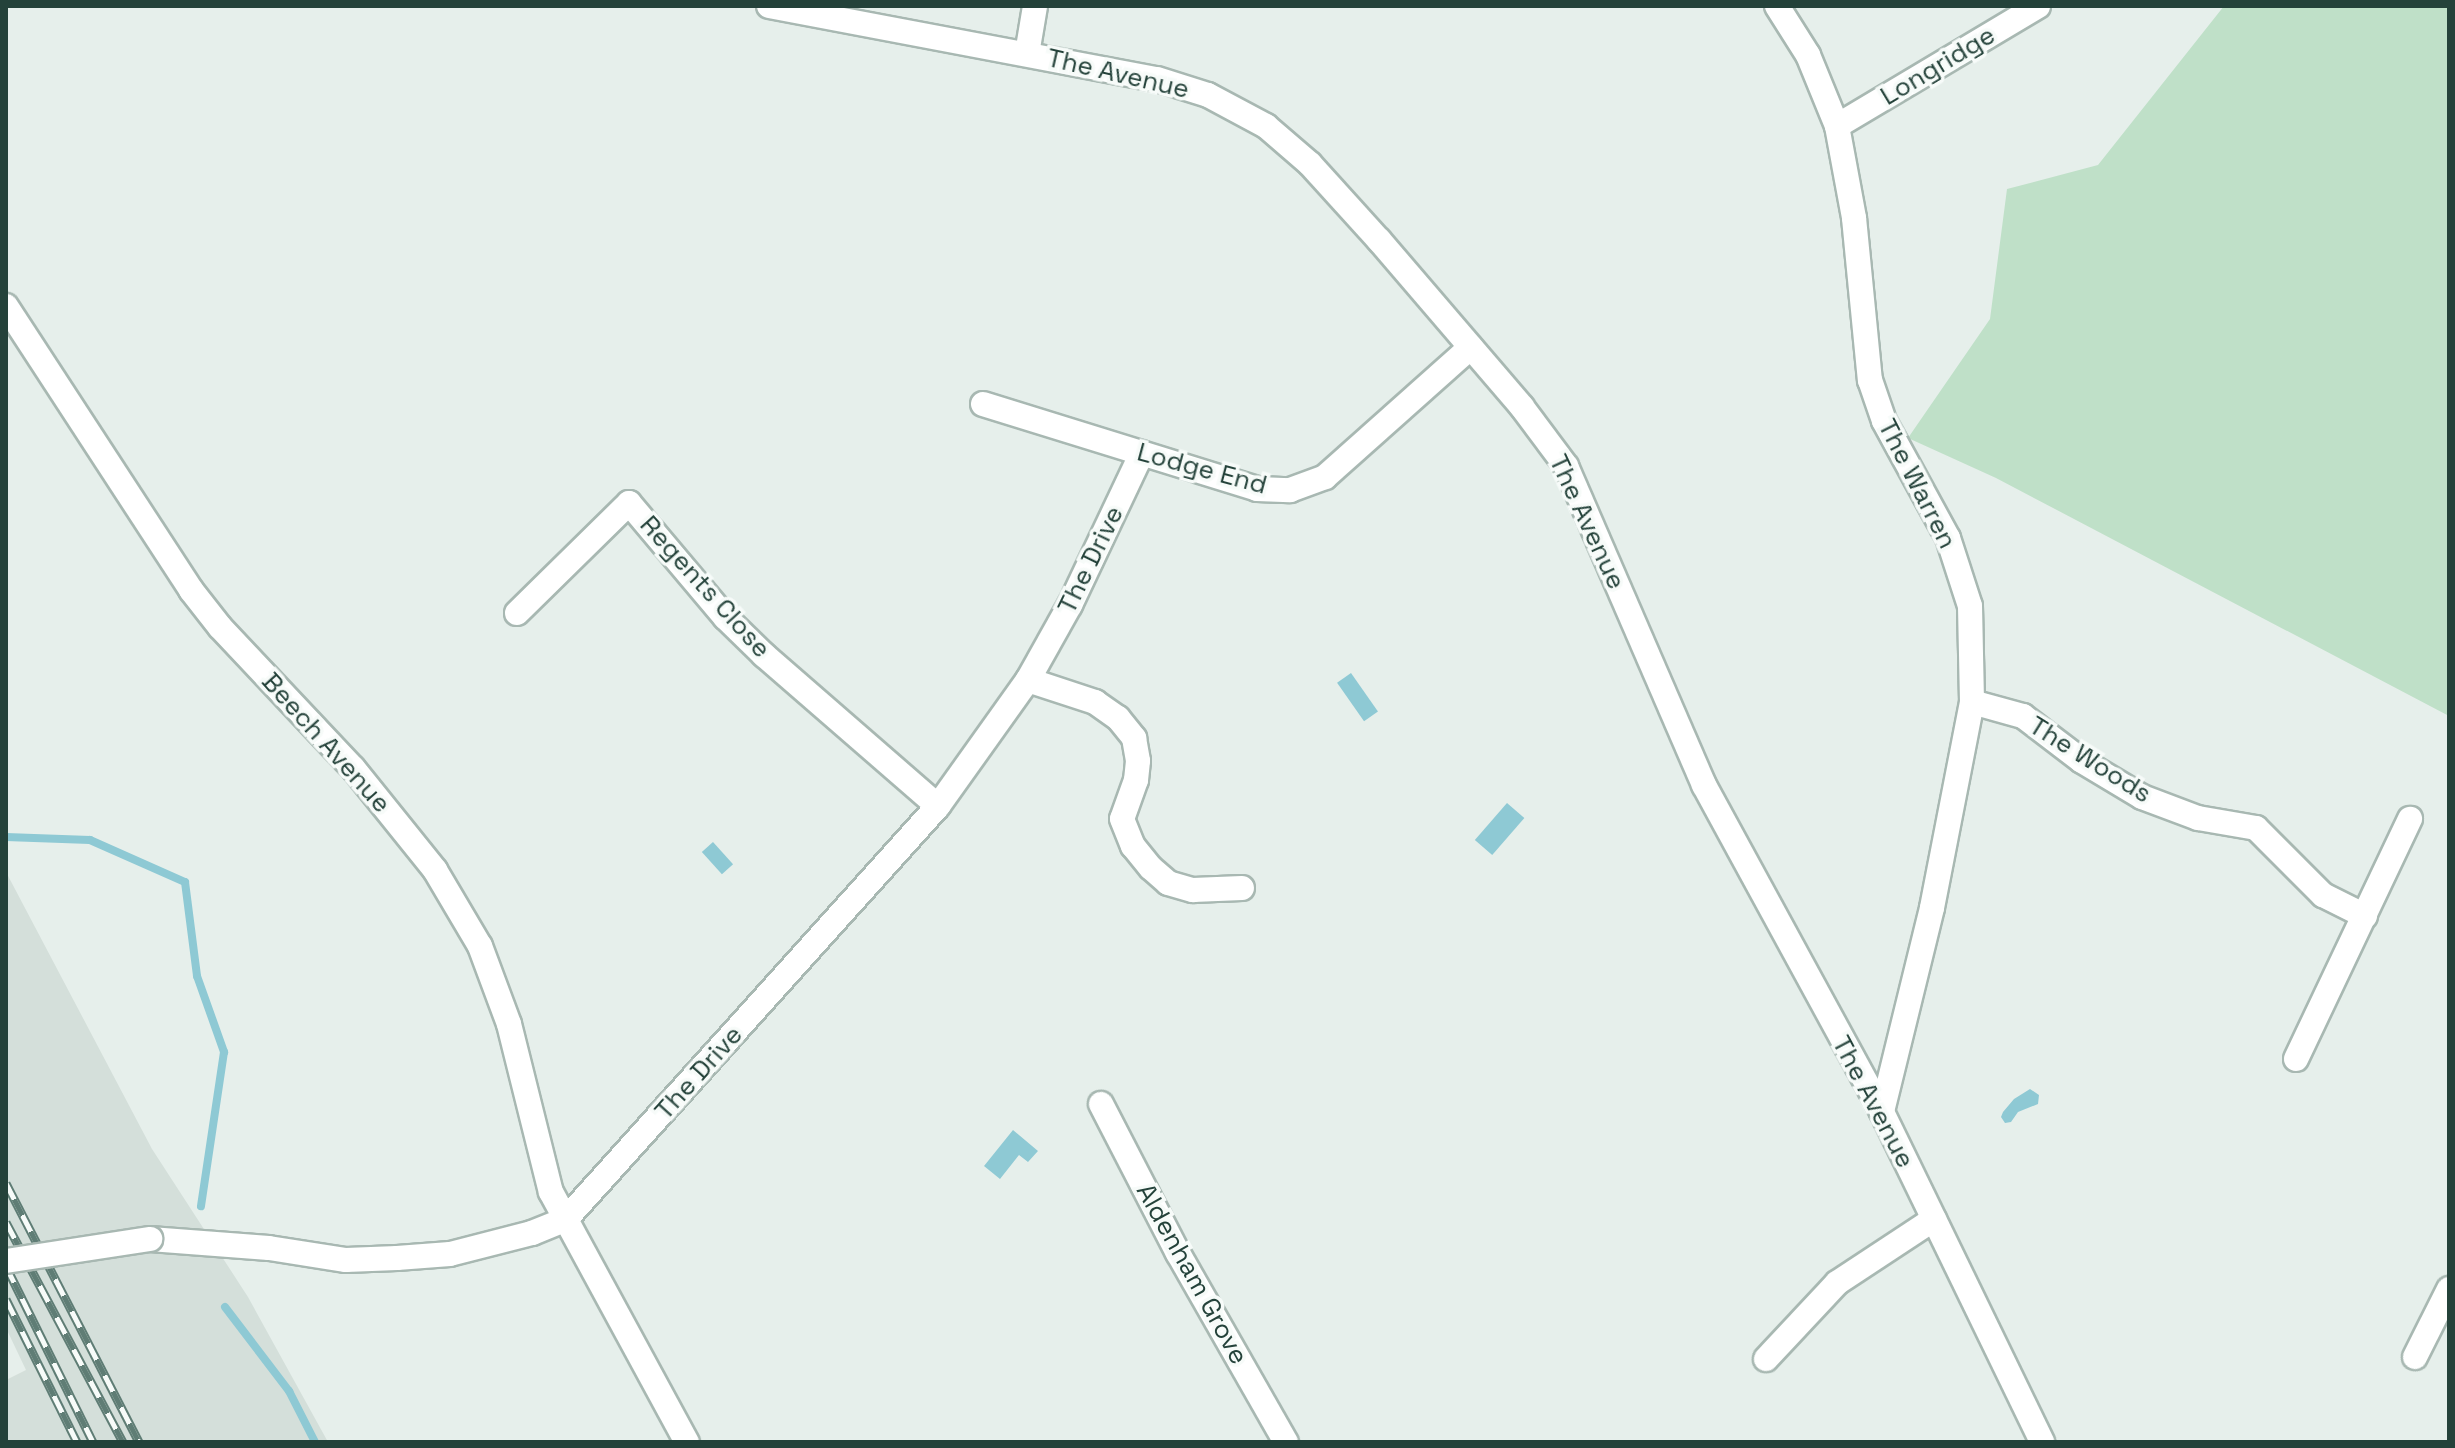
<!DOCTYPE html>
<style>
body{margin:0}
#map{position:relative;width:2455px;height:1448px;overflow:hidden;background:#e6efeb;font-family:"Space Grotesk",sans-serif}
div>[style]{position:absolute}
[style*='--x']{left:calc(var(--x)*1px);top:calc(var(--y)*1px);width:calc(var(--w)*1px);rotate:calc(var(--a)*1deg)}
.built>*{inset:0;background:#d4dfda}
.green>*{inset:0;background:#bfe0c8}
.water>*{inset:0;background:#8ec9d4;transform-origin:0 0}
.stream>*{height:8px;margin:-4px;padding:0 4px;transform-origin:4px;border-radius:4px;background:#8ec9d4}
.roads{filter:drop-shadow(2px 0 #a8b8b2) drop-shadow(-2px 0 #a8b8b2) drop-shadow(0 2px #a8b8b2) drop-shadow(0 -2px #a8b8b2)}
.minor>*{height:24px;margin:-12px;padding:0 12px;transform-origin:12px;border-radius:12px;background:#fff}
.rail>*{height:9px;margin-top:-4.5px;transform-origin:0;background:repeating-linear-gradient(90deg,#f7fbf9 0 18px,#5f7d75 0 36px);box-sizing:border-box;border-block:2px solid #5f7d75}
.bridges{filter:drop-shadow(2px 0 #a8b8b2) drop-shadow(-2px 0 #a8b8b2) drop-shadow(0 2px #a8b8b2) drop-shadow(0 -2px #a8b8b2)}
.minor-bridge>*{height:24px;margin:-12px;padding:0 12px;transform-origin:12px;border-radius:12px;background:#fff}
span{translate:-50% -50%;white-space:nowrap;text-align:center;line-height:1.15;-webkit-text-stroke:7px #f7fbf9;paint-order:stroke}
.street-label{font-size:26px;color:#24423a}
.frame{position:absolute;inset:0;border:8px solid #24423a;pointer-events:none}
</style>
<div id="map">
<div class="built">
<div style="clip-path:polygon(6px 872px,152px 1149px,248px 1297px,328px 1442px,6px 1442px,6px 1380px,26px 1370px,6px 1328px)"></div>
</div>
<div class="green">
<div style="clip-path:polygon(2224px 6px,2449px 6px,2449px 716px,1996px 478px,1908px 438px,1990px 319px,2007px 189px,2098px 165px)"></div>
</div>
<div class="water">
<div style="left:1351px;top:673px;width:47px;height:17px;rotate:55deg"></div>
<div style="left:1507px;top:803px;width:23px;height:49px;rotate:41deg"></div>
<div style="left:713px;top:842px;width:30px;height:15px;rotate:48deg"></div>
<div style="clip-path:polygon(2030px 1089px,2039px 1095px,2038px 1104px,2018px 1112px,2011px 1122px,2005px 1123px,2001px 1117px,2003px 1112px,2014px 1099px)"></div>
<div style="clip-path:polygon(1013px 1130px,1038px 1151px,1028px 1162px,1019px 1155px,1000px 1179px,984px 1166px)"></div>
</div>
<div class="stream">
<div style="--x:6;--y:837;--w:84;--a:2"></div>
<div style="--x:90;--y:840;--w:104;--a:23.9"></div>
<div style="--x:185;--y:882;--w:95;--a:82.7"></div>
<div style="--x:197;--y:976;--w:81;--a:70.4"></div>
<div style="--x:224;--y:1052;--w:156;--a:98.5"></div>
<div style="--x:225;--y:1307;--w:106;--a:52.7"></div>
<div style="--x:289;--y:1391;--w:57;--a:63"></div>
</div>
<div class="roads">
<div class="minor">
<div style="--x:769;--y:6;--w:395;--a:10.7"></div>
<div style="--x:1157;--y:79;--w:53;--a:17.4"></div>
<div style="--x:1208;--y:95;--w:66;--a:28.1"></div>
<div style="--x:1266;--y:126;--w:58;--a:40.8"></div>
<div style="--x:1310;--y:164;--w:103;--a:47.8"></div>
<div style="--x:1379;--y:240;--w:220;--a:49.4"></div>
<div style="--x:1522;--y:407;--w:74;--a:53.3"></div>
<div style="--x:1566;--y:466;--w:348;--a:66.6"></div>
<div style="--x:1704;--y:785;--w:372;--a:61.4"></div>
<div style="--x:1882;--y:1112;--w:367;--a:64.1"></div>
<div style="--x:1777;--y:6;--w:58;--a:57.7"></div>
<div style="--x:1808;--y:55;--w:77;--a:67.8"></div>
<div style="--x:1837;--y:126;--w:94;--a:79.5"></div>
<div style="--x:1854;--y:218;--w:163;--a:84.4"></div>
<div style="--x:1870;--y:380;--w:43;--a:71.1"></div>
<div style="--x:1884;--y:421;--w:133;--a:61.3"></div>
<div style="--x:1948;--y:538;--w:71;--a:72.1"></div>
<div style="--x:1970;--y:606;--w:96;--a:88.8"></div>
<div style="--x:1972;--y:702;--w:210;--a:101"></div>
<div style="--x:1932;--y:908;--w:210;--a:103.8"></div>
<div style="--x:1027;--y:54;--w:49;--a:-80.5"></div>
<div style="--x:1837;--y:126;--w:234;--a:-30.8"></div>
<div style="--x:6;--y:306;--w:339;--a:56.9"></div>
<div style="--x:191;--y:590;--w:47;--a:51.9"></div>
<div style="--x:220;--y:627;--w:194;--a:46.7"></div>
<div style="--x:353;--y:768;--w:131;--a:51.2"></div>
<div style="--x:435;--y:870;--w:88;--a:59.4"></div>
<div style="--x:480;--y:946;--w:83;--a:69.6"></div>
<div style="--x:509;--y:1024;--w:173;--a:76"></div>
<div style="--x:551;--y:1192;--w:285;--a:61.5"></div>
<div style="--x:983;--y:404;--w:287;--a:17.2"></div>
<div style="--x:1257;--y:489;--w:33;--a:2"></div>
<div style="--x:1290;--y:490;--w:37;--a:-20"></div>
<div style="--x:1325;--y:477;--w:195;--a:-41.7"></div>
<div style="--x:517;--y:613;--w:157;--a:-44.5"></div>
<div style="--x:629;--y:503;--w:150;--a:49.9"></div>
<div style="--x:726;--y:618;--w:53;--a:44.2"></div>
<div style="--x:764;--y:655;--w:230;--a:41"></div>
<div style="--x:1028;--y:680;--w:71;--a:18.2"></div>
<div style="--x:1095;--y:702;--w:28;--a:35"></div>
<div style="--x:1118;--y:718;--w:26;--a:51"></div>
<div style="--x:1134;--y:738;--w:23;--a:80"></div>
<div style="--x:1138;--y:761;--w:19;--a:96"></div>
<div style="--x:1136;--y:780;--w:41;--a:109.7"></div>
<div style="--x:1122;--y:819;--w:29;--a:68"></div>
<div style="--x:1133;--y:846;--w:28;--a:51"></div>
<div style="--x:1151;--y:868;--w:23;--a:41"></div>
<div style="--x:1168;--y:883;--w:26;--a:16"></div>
<div style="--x:1193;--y:890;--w:49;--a:-2.3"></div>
<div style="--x:1972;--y:702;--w:53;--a:15.4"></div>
<div style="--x:2023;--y:716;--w:74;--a:37.3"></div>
<div style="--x:2082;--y:761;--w:70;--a:31"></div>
<div style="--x:2142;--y:797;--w:60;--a:20.6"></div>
<div style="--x:2198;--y:818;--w:59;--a:9.8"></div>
<div style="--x:2256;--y:828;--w:95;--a:45"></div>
<div style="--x:2323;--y:895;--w:47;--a:26.6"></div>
<div style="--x:2296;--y:1059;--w:266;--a:-64.6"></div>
<div style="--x:1101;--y:1104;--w:168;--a:62.7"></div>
<div style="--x:1178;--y:1253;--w:218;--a:60.3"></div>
<div style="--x:150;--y:1239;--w:119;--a:4.3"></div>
<div style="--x:269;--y:1248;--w:78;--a:8.9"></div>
<div style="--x:346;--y:1260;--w:51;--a:-2.2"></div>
<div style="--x:397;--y:1258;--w:53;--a:-4.3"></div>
<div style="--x:450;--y:1254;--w:85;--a:-14.4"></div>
<div style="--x:532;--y:1233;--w:37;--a:-22"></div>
<div style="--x:566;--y:1219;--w:556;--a:-47.99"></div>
<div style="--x:938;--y:806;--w:155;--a:-54.5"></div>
<div style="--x:1028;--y:680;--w:86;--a:-60.8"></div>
<div style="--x:1070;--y:605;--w:168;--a:-64.7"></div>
<div style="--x:2415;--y:1357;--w:76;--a:-63.4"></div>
<div style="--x:1766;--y:1359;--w:104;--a:-46.9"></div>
<div style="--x:1837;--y:1283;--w:116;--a:-33.4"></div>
</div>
</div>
<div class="rail">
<div style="--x:6;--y:1183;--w:291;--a:62.8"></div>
<div style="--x:6;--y:1222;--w:249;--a:62"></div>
<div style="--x:6;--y:1266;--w:196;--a:63.7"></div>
<div style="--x:6;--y:1299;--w:160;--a:63.6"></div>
</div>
<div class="bridges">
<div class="minor-bridge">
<div style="--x:6;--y:1261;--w:146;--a:-8.7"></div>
</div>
</div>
<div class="street-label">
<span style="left:1938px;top:66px;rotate:-31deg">Longridge</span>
<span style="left:1118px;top:74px;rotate:13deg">The Avenue</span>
<span style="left:1202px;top:469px;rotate:15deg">Lodge End</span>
<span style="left:1917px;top:484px;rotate:63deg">The Warren</span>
<span style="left:1587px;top:522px;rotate:65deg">The Avenue</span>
<span style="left:1091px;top:560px;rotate:-64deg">The Drive</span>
<span style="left:705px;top:587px;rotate:48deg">Regents Close</span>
<span style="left:326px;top:743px;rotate:48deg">Beech Avenue</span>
<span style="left:2090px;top:760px;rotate:32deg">The Woods</span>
<span style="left:699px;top:1073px;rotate:-48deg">The Drive</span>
<span style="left:1873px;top:1102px;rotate:62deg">The Avenue</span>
<span style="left:1192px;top:1274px;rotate:61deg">Aldenham Grove</span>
</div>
<div class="frame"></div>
</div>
